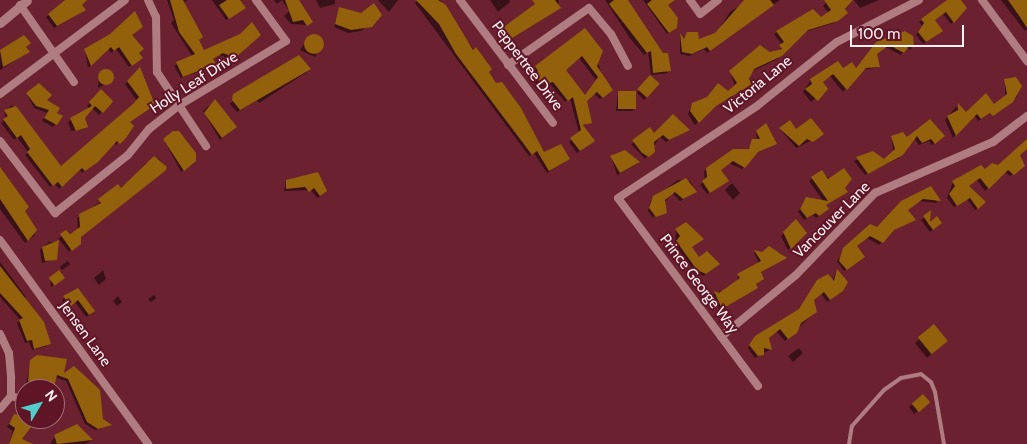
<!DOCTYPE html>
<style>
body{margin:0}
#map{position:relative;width:1027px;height:444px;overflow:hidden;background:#6c2130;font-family:Cabin,sans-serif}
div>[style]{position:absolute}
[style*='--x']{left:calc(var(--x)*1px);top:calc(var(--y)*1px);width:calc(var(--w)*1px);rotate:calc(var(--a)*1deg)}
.shadow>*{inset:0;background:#0007;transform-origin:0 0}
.building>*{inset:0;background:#93600b;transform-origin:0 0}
.round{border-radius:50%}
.service>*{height:4px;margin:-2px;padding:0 2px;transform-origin:2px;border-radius:2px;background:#ae7c81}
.minor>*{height:8px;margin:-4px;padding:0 4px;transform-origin:4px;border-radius:4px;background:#ae7c81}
.tertiary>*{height:9px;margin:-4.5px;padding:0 4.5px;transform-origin:4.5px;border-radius:4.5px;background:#ae7c81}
span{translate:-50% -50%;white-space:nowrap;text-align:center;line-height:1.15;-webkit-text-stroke:4px #601526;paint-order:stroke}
.street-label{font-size:15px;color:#fbf1f2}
.north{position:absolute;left:15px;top:379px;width:50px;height:50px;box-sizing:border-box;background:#601526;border:1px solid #9e6d78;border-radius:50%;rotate:53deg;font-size:14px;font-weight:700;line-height:20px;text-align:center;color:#fbf1f2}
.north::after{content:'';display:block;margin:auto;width:18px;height:22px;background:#53cdc9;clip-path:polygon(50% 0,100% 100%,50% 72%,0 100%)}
.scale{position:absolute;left:850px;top:25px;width:114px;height:22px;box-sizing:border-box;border:2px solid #fbf1f2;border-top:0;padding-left:6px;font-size:15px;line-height:18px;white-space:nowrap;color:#fbf1f2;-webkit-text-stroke:4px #601526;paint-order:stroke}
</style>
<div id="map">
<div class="shadow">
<div style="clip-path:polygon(68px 0,86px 0,80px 5px,81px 12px,54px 28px,46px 17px)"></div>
<div style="clip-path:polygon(167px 0,188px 0,183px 3px,203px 52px,259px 35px,231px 60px,220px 55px,212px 60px,212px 67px,181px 78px,174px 66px,192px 56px,171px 23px,174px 20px)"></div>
<div style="clip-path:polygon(212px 0,237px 0,245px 8px,226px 20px)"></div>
<div style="clip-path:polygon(274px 0,297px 0,309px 25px,291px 24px,284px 16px,289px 11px,282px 0,277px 4px)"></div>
<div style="clip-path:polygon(316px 0,335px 0,335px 4px,320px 8px)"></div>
<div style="clip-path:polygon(378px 0,398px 0,389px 12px)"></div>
<div style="clip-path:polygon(418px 0,440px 0,544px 154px,566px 161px,547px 173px,534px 153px,529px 156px,415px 3px)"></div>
<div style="clip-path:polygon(490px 0,509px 0,510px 2px,498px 12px)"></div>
<div style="clip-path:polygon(540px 0,559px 0,557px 10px,506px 42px,499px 32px)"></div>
<div style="clip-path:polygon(605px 0,625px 0,668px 73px,651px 75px,648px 52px,644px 55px,629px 37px)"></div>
<div style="clip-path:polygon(643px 0,669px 0,667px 6px,676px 28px,667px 34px)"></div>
<div style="clip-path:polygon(748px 0,780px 0,707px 53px,704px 49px,689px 56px,680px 54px,680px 35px,683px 40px,688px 33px,698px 40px,716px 34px,730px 12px)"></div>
<div style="clip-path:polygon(829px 0,853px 0,834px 23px,804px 32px,778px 59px,752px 71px,748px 86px,712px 108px,695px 125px,688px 114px,692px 104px,707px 99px,718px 85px,728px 92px,735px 86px,730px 72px,760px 47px,769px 53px,779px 51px,782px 45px,774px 34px,812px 11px,821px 19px,829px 13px,823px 6px)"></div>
<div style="clip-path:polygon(854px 0,879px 0,860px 8px)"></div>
<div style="clip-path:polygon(955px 0,966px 8px,951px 24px,943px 14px,934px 20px,941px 31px,923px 44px,916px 35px,922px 26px,919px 22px)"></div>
<div style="clip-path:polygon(1001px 0,1027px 0,1027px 29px,1025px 31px)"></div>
<div style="clip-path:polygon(340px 9px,362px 14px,381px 15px,361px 31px,348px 33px,334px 27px)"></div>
<div style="clip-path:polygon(evenodd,585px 29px,609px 93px,600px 99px,594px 94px,585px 101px,591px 122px,583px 126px,591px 143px,577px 153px,569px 142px,579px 133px,570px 98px,565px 102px,550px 84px,539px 87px,532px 79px,536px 67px,585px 29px,579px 58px,596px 80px,584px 97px,565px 70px,579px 58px)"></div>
<div style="clip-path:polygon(131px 35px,138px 60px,129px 67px,116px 49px,111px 53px,108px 49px,88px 68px,85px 50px)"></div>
<div style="clip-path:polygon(310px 35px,323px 42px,315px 57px,300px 50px)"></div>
<div style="clip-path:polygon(24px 36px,28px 52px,0 70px,0 52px)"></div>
<div style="clip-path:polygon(912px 37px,911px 50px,907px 48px,901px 55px,885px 47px,875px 54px,878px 67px,863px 70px,843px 92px,830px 76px,822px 82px,827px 88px,811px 102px,803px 92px,811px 80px,855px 69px,873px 46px)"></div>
<div style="clip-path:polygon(299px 57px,307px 72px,259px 103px,256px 99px,237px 112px,230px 104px,244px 88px)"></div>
<div style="clip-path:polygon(140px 69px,153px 105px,129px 122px,132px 126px,116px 145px,114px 142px,101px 158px,82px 173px,79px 169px,59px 189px,55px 184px,50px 187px,25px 155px,28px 152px,17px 137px,14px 140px,1px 123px,6px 119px,4px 112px,11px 121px,5px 111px,12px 105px,61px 168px,132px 107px,137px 101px,125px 84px)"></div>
<div style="clip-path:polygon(110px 70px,112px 81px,98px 88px,99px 74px)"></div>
<div style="clip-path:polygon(647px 79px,659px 84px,644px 100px,637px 93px)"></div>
<div style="clip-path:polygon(1005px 81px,1021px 86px,1016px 98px,978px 121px,974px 115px,953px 138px,945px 120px,956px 107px,966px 114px,994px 105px,1005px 97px)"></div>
<div style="clip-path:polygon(101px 91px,111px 101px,99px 115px,92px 108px,83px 117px,84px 129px,71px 131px,68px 122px,90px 109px,87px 106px)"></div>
<div style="clip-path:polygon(618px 92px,635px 109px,632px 111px,616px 111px)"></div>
<div style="clip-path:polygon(27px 94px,45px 100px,61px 117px,53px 127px,42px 121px,47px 113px,34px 108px)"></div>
<div style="clip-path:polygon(215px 101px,233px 130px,220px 140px,203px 111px)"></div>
<div style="clip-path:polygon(930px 121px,941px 139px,932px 145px,929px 141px,919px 145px,914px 138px,899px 158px,865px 175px,854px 161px,873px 153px,884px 161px,893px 152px,892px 137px,907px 139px)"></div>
<div style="clip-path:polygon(780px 129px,796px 130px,820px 136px,796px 148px)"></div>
<div style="clip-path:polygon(688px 130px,666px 142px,660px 137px,645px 159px,631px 144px,654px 135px)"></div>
<div style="clip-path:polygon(756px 132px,775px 144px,755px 154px,742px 169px,729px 163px,719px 170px,725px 183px,707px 194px,700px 185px,705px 180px,704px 171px,747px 150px,757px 140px)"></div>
<div style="clip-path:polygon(164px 140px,192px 164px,181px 172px)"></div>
<div style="clip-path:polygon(1027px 142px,1027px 149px,1018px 155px,1020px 168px,1010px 176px,1005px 172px,985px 191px,977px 180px,968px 186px,984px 202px,975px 210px,967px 199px,954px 207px,947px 198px,953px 182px,999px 167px)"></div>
<div style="clip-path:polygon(611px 157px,639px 163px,617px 175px)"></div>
<div style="clip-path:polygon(159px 159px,166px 167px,79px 237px,69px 252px,58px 238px,78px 230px,77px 218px,133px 179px,145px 164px)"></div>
<div style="clip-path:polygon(821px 172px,847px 192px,825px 205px,828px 209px,816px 218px,813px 215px,804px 220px,798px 212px,806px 199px,824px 202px,809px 181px)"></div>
<div style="clip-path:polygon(317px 173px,323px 194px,317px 198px,311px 190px,284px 191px,286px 181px)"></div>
<div style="clip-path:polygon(0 175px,35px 235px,25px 243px,0 209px)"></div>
<div style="clip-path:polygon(678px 180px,690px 181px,696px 192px,680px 201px,672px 193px,653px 218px,648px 211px,651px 200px)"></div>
<div style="clip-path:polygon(732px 183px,740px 193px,733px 200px,725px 190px)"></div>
<div style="clip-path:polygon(931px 188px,937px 203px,919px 201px,907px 210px,914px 220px,891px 231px,879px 245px,867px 238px,856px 246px,861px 259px,844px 271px,837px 261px,858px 236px,877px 229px)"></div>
<div style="clip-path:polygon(930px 212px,928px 225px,937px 218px,938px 226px,930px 232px,921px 220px)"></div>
<div style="clip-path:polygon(796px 221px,805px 233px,788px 250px,781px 236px)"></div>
<div style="clip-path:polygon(676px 230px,699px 259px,716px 267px,703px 276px,695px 272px,675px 244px)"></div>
<div style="clip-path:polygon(49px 242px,57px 242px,56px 259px,42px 263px,40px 250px)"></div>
<div style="clip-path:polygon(754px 252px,781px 253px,785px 258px,760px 273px,754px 290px,720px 310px,712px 295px,730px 288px,738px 282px,738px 275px,759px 264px)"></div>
<div style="left:68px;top:261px;width:4px;height:10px;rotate:56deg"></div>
<div style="clip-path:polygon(0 262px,26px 297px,22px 301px,47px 346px,32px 350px,29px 342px,25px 343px,17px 323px,20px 320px,0 297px)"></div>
<div style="clip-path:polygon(103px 270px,106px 279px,99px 285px,94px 278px)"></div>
<div style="clip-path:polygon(837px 271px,839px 293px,827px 302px,821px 293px,813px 300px,815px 312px,785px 341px,776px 331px,767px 338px,771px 349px,755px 358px,748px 348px,753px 340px,798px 311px,832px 281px)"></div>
<div style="clip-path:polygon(50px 279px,61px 280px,51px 287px)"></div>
<div style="clip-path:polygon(77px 289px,91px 314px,86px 317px,75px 302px,68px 308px,62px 300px)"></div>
<div style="left:154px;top:295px;width:4px;height:7px;rotate:56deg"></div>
<div style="clip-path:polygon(118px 296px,122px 302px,117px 306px,113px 301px)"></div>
<div style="clip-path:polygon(934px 326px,942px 345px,927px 358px,915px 343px)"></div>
<div style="clip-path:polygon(799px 348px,803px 353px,793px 362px,788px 356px)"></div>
<div style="clip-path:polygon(31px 361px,62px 375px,74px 368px,102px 420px,110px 425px,95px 430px,85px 424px,66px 381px,55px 377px,50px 388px,26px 383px)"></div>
<div style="clip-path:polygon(923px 395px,926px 405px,914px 414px,909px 407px)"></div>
<div style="clip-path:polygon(12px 418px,20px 440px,25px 444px,9px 444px,13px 431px,7px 427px)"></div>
<div style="clip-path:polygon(55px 436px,92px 440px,85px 444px,50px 444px)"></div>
</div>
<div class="building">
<div style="clip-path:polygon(65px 0,87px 0,82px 5px,86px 10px,57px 26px,48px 14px)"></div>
<div style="clip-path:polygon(170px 0,183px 0,203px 37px,199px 40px,204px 50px,240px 34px,252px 22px,261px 35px,235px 58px,223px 53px,213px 59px,216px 64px,183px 77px,176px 62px,195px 54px,179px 32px)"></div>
<div style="clip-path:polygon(227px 0,240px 0,246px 8px,229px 19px,219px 5px)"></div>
<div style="clip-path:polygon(285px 0,299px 0,313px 22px,307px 26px,303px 20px,293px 22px)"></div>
<div style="clip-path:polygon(416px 0,438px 0,446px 5px,473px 50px,476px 47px,492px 69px,489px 72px,496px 83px,502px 82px,521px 108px,544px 152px,561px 144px,570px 159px,549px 171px,537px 151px,532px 155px,456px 54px,439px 24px)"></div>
<div style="clip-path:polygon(532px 0,555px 0,561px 8px,509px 40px,501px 29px,535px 4px)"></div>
<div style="clip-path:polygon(614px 0,628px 0,663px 53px,668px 53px,671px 71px,653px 73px,651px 51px,647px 53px,609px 4px)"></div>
<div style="clip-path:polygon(652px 0,675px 0,668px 5px,678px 18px,677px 28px,669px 33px,647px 4px)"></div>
<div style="clip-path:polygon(744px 0,770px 0,774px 5px,710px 51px,707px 47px,692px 54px,682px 52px,680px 33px,684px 39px,687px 32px,698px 32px,699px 39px,715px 33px)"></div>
<div style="clip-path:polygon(824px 0,853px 0,845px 9px,848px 13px,838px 21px,808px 30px,782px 56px,754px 69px,749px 79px,752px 84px,716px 106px,699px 123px,690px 111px,692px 103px,707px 97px,718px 83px,728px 91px,737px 83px,729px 71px,760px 45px,770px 52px,782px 49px,779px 45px,784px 42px,776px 31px,813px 9px,821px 17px,831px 10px)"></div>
<div style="clip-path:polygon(947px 0,961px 0,967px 8px,954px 23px,946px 12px,935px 20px,943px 31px,926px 42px,918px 32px,924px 23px,921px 19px)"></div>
<div style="clip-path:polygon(1008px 0,1027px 0,1027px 28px,1020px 17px)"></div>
<div style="clip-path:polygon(374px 3px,382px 15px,372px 27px,351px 30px,335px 24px,339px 7px,361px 13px)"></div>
<div style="clip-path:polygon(135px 11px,143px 27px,132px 35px,144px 49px,139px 53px,143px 58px,132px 66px,119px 47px,114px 51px,111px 47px,91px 66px,84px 49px,110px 34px)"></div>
<div style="clip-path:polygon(evenodd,585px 28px,603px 51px,597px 66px,613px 90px,603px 98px,597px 92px,587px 101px,592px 123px,583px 125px,595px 141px,580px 151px,570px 138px,581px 130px,573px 97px,568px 101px,553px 82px,542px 85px,534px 75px,538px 71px,535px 66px,585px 28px,582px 56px,598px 77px,585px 95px,566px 70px,582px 56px)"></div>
<div style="clip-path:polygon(905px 31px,913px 36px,914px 48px,910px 45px,904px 53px,889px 45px,877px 54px,880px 67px,866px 68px,847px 90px,833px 74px,823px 82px,828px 89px,818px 101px,805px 89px,812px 84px,810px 79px,838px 61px,843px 68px,852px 62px,856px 68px,876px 42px)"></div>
<div class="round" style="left:304px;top:34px;width:20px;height:20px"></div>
<div style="clip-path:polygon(24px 35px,31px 43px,26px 47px,30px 52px,3px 67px,0 50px)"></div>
<div style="clip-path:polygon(299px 55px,311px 69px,240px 110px,232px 100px,233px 94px)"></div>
<div style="clip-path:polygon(140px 67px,155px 105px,130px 122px,134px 126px,126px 138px,120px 144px,117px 141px,98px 162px,85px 171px,82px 168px,62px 187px,58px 182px,53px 186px,27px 152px,30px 149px,21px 135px,17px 138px,3px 119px,8px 116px,4px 110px,16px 106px,61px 166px,133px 104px,139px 97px,127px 81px)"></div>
<div class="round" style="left:98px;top:69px;width:16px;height:16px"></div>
<div style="left:650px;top:75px;width:13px;height:19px;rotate:42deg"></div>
<div style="clip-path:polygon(1016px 77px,1022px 86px,1013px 102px,993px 116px,990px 113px,981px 119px,977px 114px,956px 136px,947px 116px,958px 110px,958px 103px,966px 112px,986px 93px,994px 104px,1007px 94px,1004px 79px)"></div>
<div style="clip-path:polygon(39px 83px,52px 95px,47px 100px,60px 108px,57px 113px,63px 116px,57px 125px,44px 118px,49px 110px,36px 106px,26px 93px)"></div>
<div style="clip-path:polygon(101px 89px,113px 101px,111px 104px,103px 113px,95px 106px,85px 118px,88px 127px,76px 131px,70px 118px,92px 106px,89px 102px)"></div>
<div style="left:618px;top:91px;width:18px;height:18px"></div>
<div style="clip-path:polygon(215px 99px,237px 127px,222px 138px,204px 113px)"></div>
<div style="clip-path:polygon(673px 114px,690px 130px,669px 140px,663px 135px,654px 142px,655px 152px,649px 157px,642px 153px,632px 140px,650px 127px,654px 133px)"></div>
<div style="clip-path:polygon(811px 118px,824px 134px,813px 142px,807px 139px,799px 146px,779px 128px,790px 120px,796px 129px)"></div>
<div style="clip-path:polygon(930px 119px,945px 136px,935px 144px,931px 139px,922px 143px,917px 136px,903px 155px,868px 174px,856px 157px,873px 151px,884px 159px,895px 149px,891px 136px,903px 132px,907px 137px)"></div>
<div style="clip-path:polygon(766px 123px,777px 144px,758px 152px,745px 168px,733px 161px,721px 170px,729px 181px,710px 193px,702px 181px,707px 177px,706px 168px,733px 149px,749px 149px,752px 139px,760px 139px,756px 131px)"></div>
<div style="clip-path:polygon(173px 131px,179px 131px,196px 153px,196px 161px,184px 171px,163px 139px)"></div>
<div style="clip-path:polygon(1027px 139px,1027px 149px,1020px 155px,1025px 166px,1014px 175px,1008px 170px,989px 189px,980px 178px,969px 186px,986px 202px,978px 209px,970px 198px,957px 206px,949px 194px,955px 186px,952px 181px,981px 165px,985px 169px,992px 163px,998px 165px)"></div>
<div style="clip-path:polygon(625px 150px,640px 162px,620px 173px,610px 156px)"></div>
<div style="clip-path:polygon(154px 156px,167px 167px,165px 171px,81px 237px,81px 244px,72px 251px,60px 234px,66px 230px,70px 234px,80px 227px,79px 214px,101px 203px,98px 199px,118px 184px,121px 188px)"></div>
<div style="clip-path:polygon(0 167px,29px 207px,25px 211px,37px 230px,28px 241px,0 199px)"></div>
<div style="clip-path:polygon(844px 168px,852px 179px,845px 188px,848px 192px,826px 205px,829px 209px,819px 216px,816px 213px,807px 218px,800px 209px,806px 197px,828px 201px,811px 177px,822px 170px,828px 179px)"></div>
<div style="clip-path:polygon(318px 172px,327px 191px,320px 196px,314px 188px,309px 192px,305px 187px,286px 189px,286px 180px)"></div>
<div style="clip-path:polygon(686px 178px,697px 192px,683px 199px,675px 192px,665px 200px,667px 213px,656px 217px,649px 208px,653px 196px)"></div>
<div style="clip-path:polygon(931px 186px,941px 201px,923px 199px,908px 210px,916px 220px,894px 230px,883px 243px,870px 236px,857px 246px,865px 257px,847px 270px,839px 261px,843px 248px,870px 224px,877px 227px,901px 201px)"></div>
<div style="clip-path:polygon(931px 210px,930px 222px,937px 216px,942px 223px,933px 230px,923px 216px)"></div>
<div style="clip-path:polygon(796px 219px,807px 233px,791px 249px,783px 232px)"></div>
<div style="clip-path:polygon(686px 222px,704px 239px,692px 247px,699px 257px,707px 251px,720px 264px,706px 274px,697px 270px,676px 241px,680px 236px,675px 229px)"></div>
<div style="clip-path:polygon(59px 240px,57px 260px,45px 261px,42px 247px)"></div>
<div style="clip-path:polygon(769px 246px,787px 258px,761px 272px,764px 279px,756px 284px,758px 288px,722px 309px,714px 291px,719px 293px,740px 278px,737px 274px,761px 261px,754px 250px,762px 252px)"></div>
<div style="clip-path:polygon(0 266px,44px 322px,51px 344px,34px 349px,32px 340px,27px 341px,19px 320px,23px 318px,0 293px)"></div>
<div style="clip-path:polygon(837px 269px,848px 282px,843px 291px,830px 300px,824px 292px,814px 300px,817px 312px,801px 323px,797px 333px,788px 339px,780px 329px,769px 338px,772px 350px,764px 348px,764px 355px,758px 356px,749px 345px,755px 336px,799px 309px,817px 280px,828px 274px,834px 281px)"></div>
<div style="left:59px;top:270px;width:10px;height:13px;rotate:53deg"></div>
<div style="clip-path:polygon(78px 288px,95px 311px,89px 315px,78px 300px,71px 306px,63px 296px)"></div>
<div style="left:934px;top:324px;width:22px;height:21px;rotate:51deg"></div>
<div style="clip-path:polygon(37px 355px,67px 359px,64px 373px,74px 366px,86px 377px,100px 390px,103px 419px,112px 425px,98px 429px,87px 422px,68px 379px,57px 375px,54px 387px,28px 381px,30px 360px)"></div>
<div style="left:923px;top:394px;width:11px;height:15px;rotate:49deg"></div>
<div style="clip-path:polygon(14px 414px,37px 419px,22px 439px,33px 444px,9px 444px,15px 428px,9px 424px)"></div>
<div style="clip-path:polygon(77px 424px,93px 440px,57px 444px,54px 435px)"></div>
</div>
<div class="service">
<div style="--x:849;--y:444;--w:18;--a:-81"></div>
<div style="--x:852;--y:426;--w:48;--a:-48.4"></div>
<div style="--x:884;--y:390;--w:21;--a:-35"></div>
<div style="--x:901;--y:378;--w:20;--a:-11"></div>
<div style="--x:921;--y:374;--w:13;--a:39"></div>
<div style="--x:931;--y:382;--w:11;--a:68"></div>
<div style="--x:935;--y:392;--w:53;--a:80.2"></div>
</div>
<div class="minor">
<div style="--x:148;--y:0;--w:19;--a:65"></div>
<div style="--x:156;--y:17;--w:55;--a:89"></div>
<div style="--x:157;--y:72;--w:89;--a:56.5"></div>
<div style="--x:460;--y:0;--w:154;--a:52.9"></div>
<div style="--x:690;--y:0;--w:17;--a:54"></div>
<div style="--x:700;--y:14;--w:23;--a:-38"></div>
<div style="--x:982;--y:0;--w:76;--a:53.6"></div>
<div style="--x:20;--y:5;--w:94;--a:55"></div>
<div style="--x:508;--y:65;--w:99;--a:-35.1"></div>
<div style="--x:589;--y:8;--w:34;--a:50"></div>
<div style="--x:611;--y:34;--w:36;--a:62"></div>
<div style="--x:0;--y:94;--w:156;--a:-36.9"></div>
<div style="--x:0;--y:141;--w:91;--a:52.6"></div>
<div style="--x:55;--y:213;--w:93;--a:-38.5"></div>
<div style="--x:128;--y:155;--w:33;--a:-51"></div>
<div style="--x:149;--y:129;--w:37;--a:-38"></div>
<div style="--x:178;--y:106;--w:126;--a:-31"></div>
<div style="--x:286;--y:41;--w:51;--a:-126.2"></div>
<div style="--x:0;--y:240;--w:252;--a:54"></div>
<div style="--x:0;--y:334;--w:21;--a:65"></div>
<div style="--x:9;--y:353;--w:25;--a:85"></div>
<div style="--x:11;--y:378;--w:18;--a:90"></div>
<div style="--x:11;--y:396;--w:17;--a:130"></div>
<div style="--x:721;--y:337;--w:97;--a:-39.6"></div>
<div style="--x:796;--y:275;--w:114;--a:-46.1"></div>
<div style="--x:875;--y:193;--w:129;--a:-23.4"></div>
<div style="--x:993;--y:142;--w:43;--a:-37.4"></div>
<div style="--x:758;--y:386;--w:234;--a:-126.7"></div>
<div style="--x:618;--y:198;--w:167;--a:-33.5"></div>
<div style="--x:757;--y:106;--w:102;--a:-38.7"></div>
<div style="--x:837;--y:42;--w:92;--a:-27.1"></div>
<div style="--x:11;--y:396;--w:15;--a:16"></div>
</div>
<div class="tertiary">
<div style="--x:0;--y:23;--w:35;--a:-40"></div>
</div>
<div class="street-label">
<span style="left:527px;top:66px;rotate:53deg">Peppertree Drive</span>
<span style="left:194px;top:83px;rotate:-33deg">Holly Leaf Drive</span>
<span style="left:758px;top:85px;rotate:-39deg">Victoria Lane</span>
<span style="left:832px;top:220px;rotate:-45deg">Vancouver Lane</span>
<span style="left:699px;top:284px;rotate:53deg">Prince George Way</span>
<span style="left:85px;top:334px;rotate:54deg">Jensen Lane</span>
</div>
<div class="north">N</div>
<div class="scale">100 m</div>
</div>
